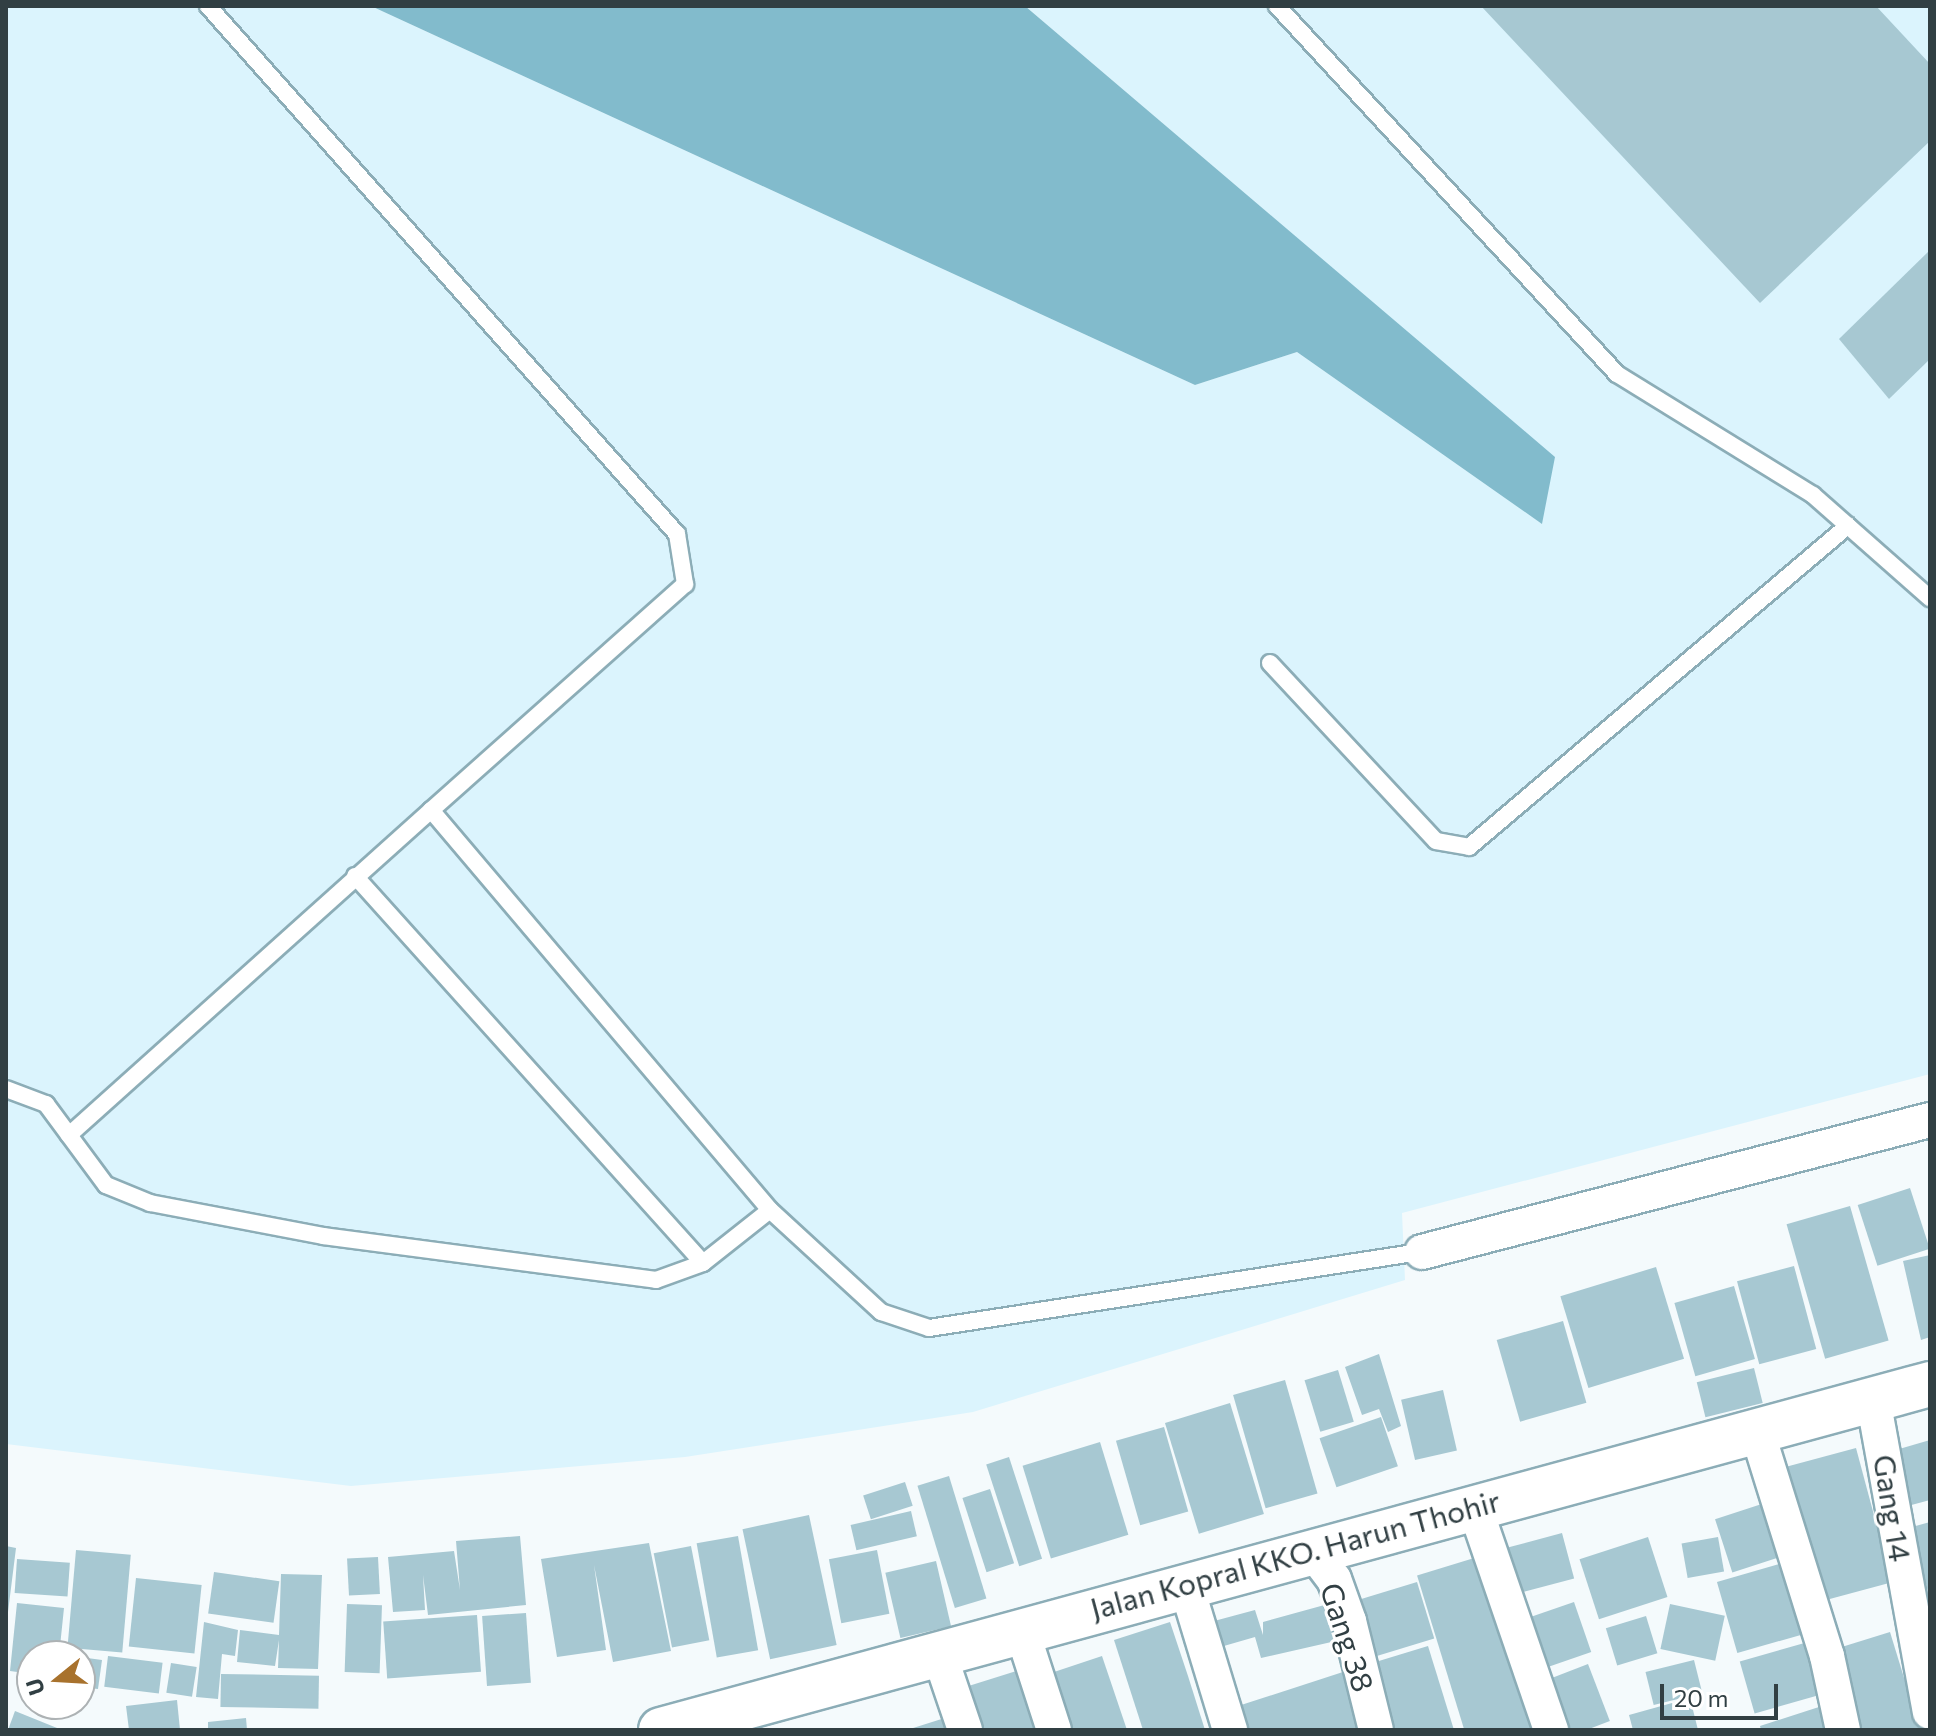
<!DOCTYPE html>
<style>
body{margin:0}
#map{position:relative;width:1936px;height:1736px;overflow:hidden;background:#f4fafc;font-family:Commissioner,sans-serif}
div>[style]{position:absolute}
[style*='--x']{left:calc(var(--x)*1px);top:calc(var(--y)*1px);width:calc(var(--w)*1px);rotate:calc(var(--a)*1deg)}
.built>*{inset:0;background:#dbf4fd}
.water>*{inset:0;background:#82bbcc}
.building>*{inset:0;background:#a7c8d2;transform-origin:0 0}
.roads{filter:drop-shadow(2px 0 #8cadb7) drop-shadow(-2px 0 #8cadb7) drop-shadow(0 2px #8cadb7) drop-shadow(0 -2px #8cadb7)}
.lane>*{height:16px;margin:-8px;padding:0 8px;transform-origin:8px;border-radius:8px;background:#fff}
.street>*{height:34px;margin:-17px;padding:0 17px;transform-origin:17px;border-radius:17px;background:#fff}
.secondary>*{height:44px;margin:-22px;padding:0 22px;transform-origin:22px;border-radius:22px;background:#fff}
span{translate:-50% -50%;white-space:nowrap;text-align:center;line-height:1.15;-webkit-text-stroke:6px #fff;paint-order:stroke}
.street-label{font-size:30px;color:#313f43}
.frame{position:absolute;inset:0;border:8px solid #313f43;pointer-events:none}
.north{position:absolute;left:16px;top:1640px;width:80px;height:80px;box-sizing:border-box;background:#fff;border:2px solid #adb2b4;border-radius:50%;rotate:252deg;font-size:22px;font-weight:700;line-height:32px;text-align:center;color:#313f43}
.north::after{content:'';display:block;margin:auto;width:28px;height:36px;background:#a8722d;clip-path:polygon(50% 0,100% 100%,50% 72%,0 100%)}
.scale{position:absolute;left:1660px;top:1684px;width:118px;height:36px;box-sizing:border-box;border:4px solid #313f43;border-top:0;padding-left:10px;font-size:24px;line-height:28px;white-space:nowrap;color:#313f43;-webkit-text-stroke:6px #fff;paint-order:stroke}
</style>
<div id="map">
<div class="built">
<div style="clip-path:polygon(6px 6px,371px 6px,1195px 385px,1297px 352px,1541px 523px,1554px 457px,1025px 6px,1930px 6px,1930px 1074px,1402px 1213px,1405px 1280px,973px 1412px,685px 1457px,351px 1486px,6px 1444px)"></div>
</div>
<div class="water">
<div style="clip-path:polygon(371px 6px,1025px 6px,1555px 457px,1542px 524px,1297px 352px,1195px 385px)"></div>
</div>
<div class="building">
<div style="clip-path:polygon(1481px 6px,1876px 6px,1930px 64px,1930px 141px,1760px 303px)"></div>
<div style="clip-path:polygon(1930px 250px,1930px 359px,1889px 399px,1839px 339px)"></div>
<div style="left:1910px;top:1188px;width:64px;height:55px;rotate:72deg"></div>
<div style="left:1850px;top:1206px;width:140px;height:66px;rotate:74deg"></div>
<div style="clip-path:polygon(1930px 1255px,1930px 1337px,1921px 1340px,1903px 1261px)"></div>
<div style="left:1794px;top:1266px;width:86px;height:59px;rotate:75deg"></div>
<div style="left:1656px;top:1267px;width:96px;height:100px;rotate:73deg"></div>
<div style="left:1734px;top:1286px;width:76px;height:62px;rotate:74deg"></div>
<div style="left:1563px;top:1321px;width:85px;height:69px;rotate:74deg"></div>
<div style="clip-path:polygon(1379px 1354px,1401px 1426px,1388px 1432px,1379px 1409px,1362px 1415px,1345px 1367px)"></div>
<div style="left:1754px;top:1368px;width:36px;height:59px;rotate:76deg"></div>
<div style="left:1338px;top:1370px;width:54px;height:35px;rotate:73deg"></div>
<div style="left:1285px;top:1380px;width:118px;height:54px;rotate:74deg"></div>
<div style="left:1443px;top:1390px;width:62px;height:43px;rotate:77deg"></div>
<div style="left:1230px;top:1403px;width:116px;height:68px;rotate:73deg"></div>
<div style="left:1381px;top:1417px;width:52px;height:65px;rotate:71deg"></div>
<div style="left:1164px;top:1427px;width:88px;height:50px;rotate:74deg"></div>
<div style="clip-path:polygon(1930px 1440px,1930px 1500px,1904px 1507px,1889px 1452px)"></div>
<div style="left:1100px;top:1442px;width:97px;height:81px;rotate:73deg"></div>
<div style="left:1856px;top:1448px;width:139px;height:75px;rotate:75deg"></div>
<div style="left:1009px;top:1457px;width:107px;height:24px;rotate:72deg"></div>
<div style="left:949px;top:1476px;width:128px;height:33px;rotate:73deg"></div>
<div style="left:905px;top:1482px;width:25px;height:44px;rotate:72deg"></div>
<div style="left:990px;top:1489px;width:78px;height:29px;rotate:72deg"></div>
<div style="left:1774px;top:1500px;width:56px;height:62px;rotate:72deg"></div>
<div style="left:911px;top:1511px;width:26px;height:62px;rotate:77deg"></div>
<div style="left:809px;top:1515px;width:133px;height:68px;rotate:78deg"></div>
<div style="clip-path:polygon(1930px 1522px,1930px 1596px,1929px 1596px,1912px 1527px)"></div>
<div style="left:1562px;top:1533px;width:47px;height:61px;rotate:75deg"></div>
<div style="clip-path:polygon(520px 1536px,526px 1605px,428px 1615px,423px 1575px,425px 1610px,393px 1612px,388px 1557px,454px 1551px,460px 1590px,456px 1541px)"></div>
<div style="left:738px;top:1536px;width:116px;height:42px;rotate:80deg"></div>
<div style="left:1648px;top:1537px;width:63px;height:72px;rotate:72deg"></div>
<div style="left:1718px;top:1537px;width:35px;height:37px;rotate:80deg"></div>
<div style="clip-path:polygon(649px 1543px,671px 1651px,613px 1662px,594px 1565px,606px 1650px,557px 1657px,541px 1559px)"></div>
<div style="clip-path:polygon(6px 1546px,16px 1548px,8px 1612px,6px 1612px)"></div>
<div style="left:691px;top:1546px;width:96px;height:38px;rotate:79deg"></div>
<div style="left:76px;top:1550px;width:55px;height:98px;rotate:5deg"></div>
<div style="left:877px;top:1550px;width:65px;height:49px;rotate:79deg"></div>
<div style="left:1484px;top:1555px;width:183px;height:70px;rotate:73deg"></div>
<div style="left:378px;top:1557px;width:37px;height:31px;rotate:87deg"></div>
<div style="left:17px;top:1559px;width:53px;height:34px;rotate:4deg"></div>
<div style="left:936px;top:1561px;width:67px;height:52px;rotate:77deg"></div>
<div style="left:1790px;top:1561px;width:74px;height:76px;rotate:74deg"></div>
<div style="left:214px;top:1572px;width:66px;height:42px;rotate:8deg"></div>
<div style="clip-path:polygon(281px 1574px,322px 1575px,318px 1669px,278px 1668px,279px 1640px,275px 1666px,237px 1662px,240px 1630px,279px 1635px)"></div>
<div style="left:136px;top:1578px;width:66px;height:69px;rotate:6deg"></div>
<div style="left:1417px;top:1582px;width:59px;height:66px;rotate:73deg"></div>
<div style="clip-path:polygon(1339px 1601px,1349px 1638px,1261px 1658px,1255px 1637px,1210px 1650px,1203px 1624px,1255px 1610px,1263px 1635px,1263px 1622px)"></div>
<div style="left:1574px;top:1602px;width:53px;height:55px;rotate:71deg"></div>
<div style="clip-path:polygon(17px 1603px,64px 1608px,59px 1656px,32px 1656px,32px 1674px,10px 1671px)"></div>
<div style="left:347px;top:1604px;width:35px;height:68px;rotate:2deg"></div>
<div style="left:1670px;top:1604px;width:56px;height:46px;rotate:12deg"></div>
<div style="left:526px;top:1613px;width:70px;height:44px;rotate:86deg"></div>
<div style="left:477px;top:1615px;width:57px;height:94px;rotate:86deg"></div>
<div style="left:1646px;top:1616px;width:39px;height:42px;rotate:73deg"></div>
<div style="clip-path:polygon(204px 1622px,238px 1630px,235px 1656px,222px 1654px,218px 1699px,196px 1697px)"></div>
<div style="clip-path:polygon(1170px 1622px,1188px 1676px,1205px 1730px,1143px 1730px,1114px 1640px)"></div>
<div style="clip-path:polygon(1890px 1632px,1920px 1730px,1857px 1730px,1832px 1650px)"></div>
<div style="left:1808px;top:1642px;width:54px;height:71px;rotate:74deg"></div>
<div style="clip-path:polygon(1428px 1646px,1454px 1730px,1390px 1730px,1369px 1664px)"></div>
<div style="left:108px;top:1656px;width:55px;height:31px;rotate:7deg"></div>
<div style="clip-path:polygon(1102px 1656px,1127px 1730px,1063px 1730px,1045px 1675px)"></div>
<div style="clip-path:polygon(80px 1657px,102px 1660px,98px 1689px,80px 1687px)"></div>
<div style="left:1694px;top:1660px;width:34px;height:50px;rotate:76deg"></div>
<div style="left:171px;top:1663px;width:26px;height:30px;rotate:9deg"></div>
<div style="left:1588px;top:1664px;width:61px;height:45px;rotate:69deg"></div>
<div style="clip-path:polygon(1026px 1668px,1045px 1730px,971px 1730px,959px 1689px)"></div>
<div style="clip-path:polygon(1346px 1671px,1364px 1730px,1246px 1730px,1238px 1706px)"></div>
<div style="left:221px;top:1674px;width:98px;height:33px;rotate:1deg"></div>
<div style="clip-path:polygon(1690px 1698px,1698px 1730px,1633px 1730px,1629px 1715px)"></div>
<div style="clip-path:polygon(177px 1700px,180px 1730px,129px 1730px,126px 1706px)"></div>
<div style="clip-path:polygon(1822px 1706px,1830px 1730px,1761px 1730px,1760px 1726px)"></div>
<div style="clip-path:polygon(15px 1711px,62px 1730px,8px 1730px)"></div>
<div style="clip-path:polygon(951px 1716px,955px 1730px,910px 1730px,910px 1729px)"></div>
<div style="clip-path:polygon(246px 1718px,247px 1730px,208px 1730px,208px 1722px)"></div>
</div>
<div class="roads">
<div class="lane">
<div style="--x:208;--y:6;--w:706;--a:48.39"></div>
<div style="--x:677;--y:534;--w:51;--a:80.9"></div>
<div style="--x:685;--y:584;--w:340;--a:138.3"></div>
<div style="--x:431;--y:810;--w:524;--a:49.72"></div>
<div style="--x:1277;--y:6;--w:501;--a:47.26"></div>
<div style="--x:1617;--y:374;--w:230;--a:31.7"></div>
<div style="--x:1813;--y:495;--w:156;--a:41.4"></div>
<div style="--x:1270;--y:663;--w:243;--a:47"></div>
<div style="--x:1436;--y:841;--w:34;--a:10"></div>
<div style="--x:1469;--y:847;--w:497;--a:-40.3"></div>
<div style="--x:355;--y:876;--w:520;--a:48.04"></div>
<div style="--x:6;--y:1089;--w:43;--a:20.6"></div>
<div style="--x:46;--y:1104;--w:101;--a:53.5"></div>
<div style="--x:106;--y:1185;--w:48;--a:22.2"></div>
<div style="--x:150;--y:1203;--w:176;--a:10.8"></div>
<div style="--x:323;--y:1236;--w:336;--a:7.5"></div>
<div style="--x:656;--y:1280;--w:50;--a:-19.9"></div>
<div style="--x:703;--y:1263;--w:85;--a:-38.3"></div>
<div style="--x:770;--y:1210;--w:151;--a:42.6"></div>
<div style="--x:881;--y:1312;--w:51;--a:18.4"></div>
<div style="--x:929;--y:1328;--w:499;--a:-8.8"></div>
<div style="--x:69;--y:1135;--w:486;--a:-41.9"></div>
</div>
<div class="street">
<div style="--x:1422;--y:1252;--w:525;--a:-14.57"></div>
<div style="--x:1873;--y:1399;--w:318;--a:79.7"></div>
<div style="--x:1756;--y:1428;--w:239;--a:72.7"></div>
<div style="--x:1827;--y:1656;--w:76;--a:77.8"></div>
<div style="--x:1474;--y:1505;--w:238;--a:71.1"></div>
<div style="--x:1311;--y:1549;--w:38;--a:53"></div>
<div style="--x:1334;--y:1579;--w:45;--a:70.3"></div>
<div style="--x:1349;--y:1621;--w:112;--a:76.1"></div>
<div style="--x:1186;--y:1585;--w:152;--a:73.1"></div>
<div style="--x:1021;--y:1628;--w:107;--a:72.1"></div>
<div style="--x:940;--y:1656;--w:78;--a:71.3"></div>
</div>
<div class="secondary">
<div style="--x:661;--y:1730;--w:1315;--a:-15.25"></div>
</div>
</div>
<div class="street-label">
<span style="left:1893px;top:1508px;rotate:81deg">Gang 14</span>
<span style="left:1295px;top:1554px;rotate:-15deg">Jalan Kopral KKO. Harun Thohir</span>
<span style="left:1348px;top:1637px;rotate:72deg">Gang 38</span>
</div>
<div class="frame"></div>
<div class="north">U</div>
<div class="scale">20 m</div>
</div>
